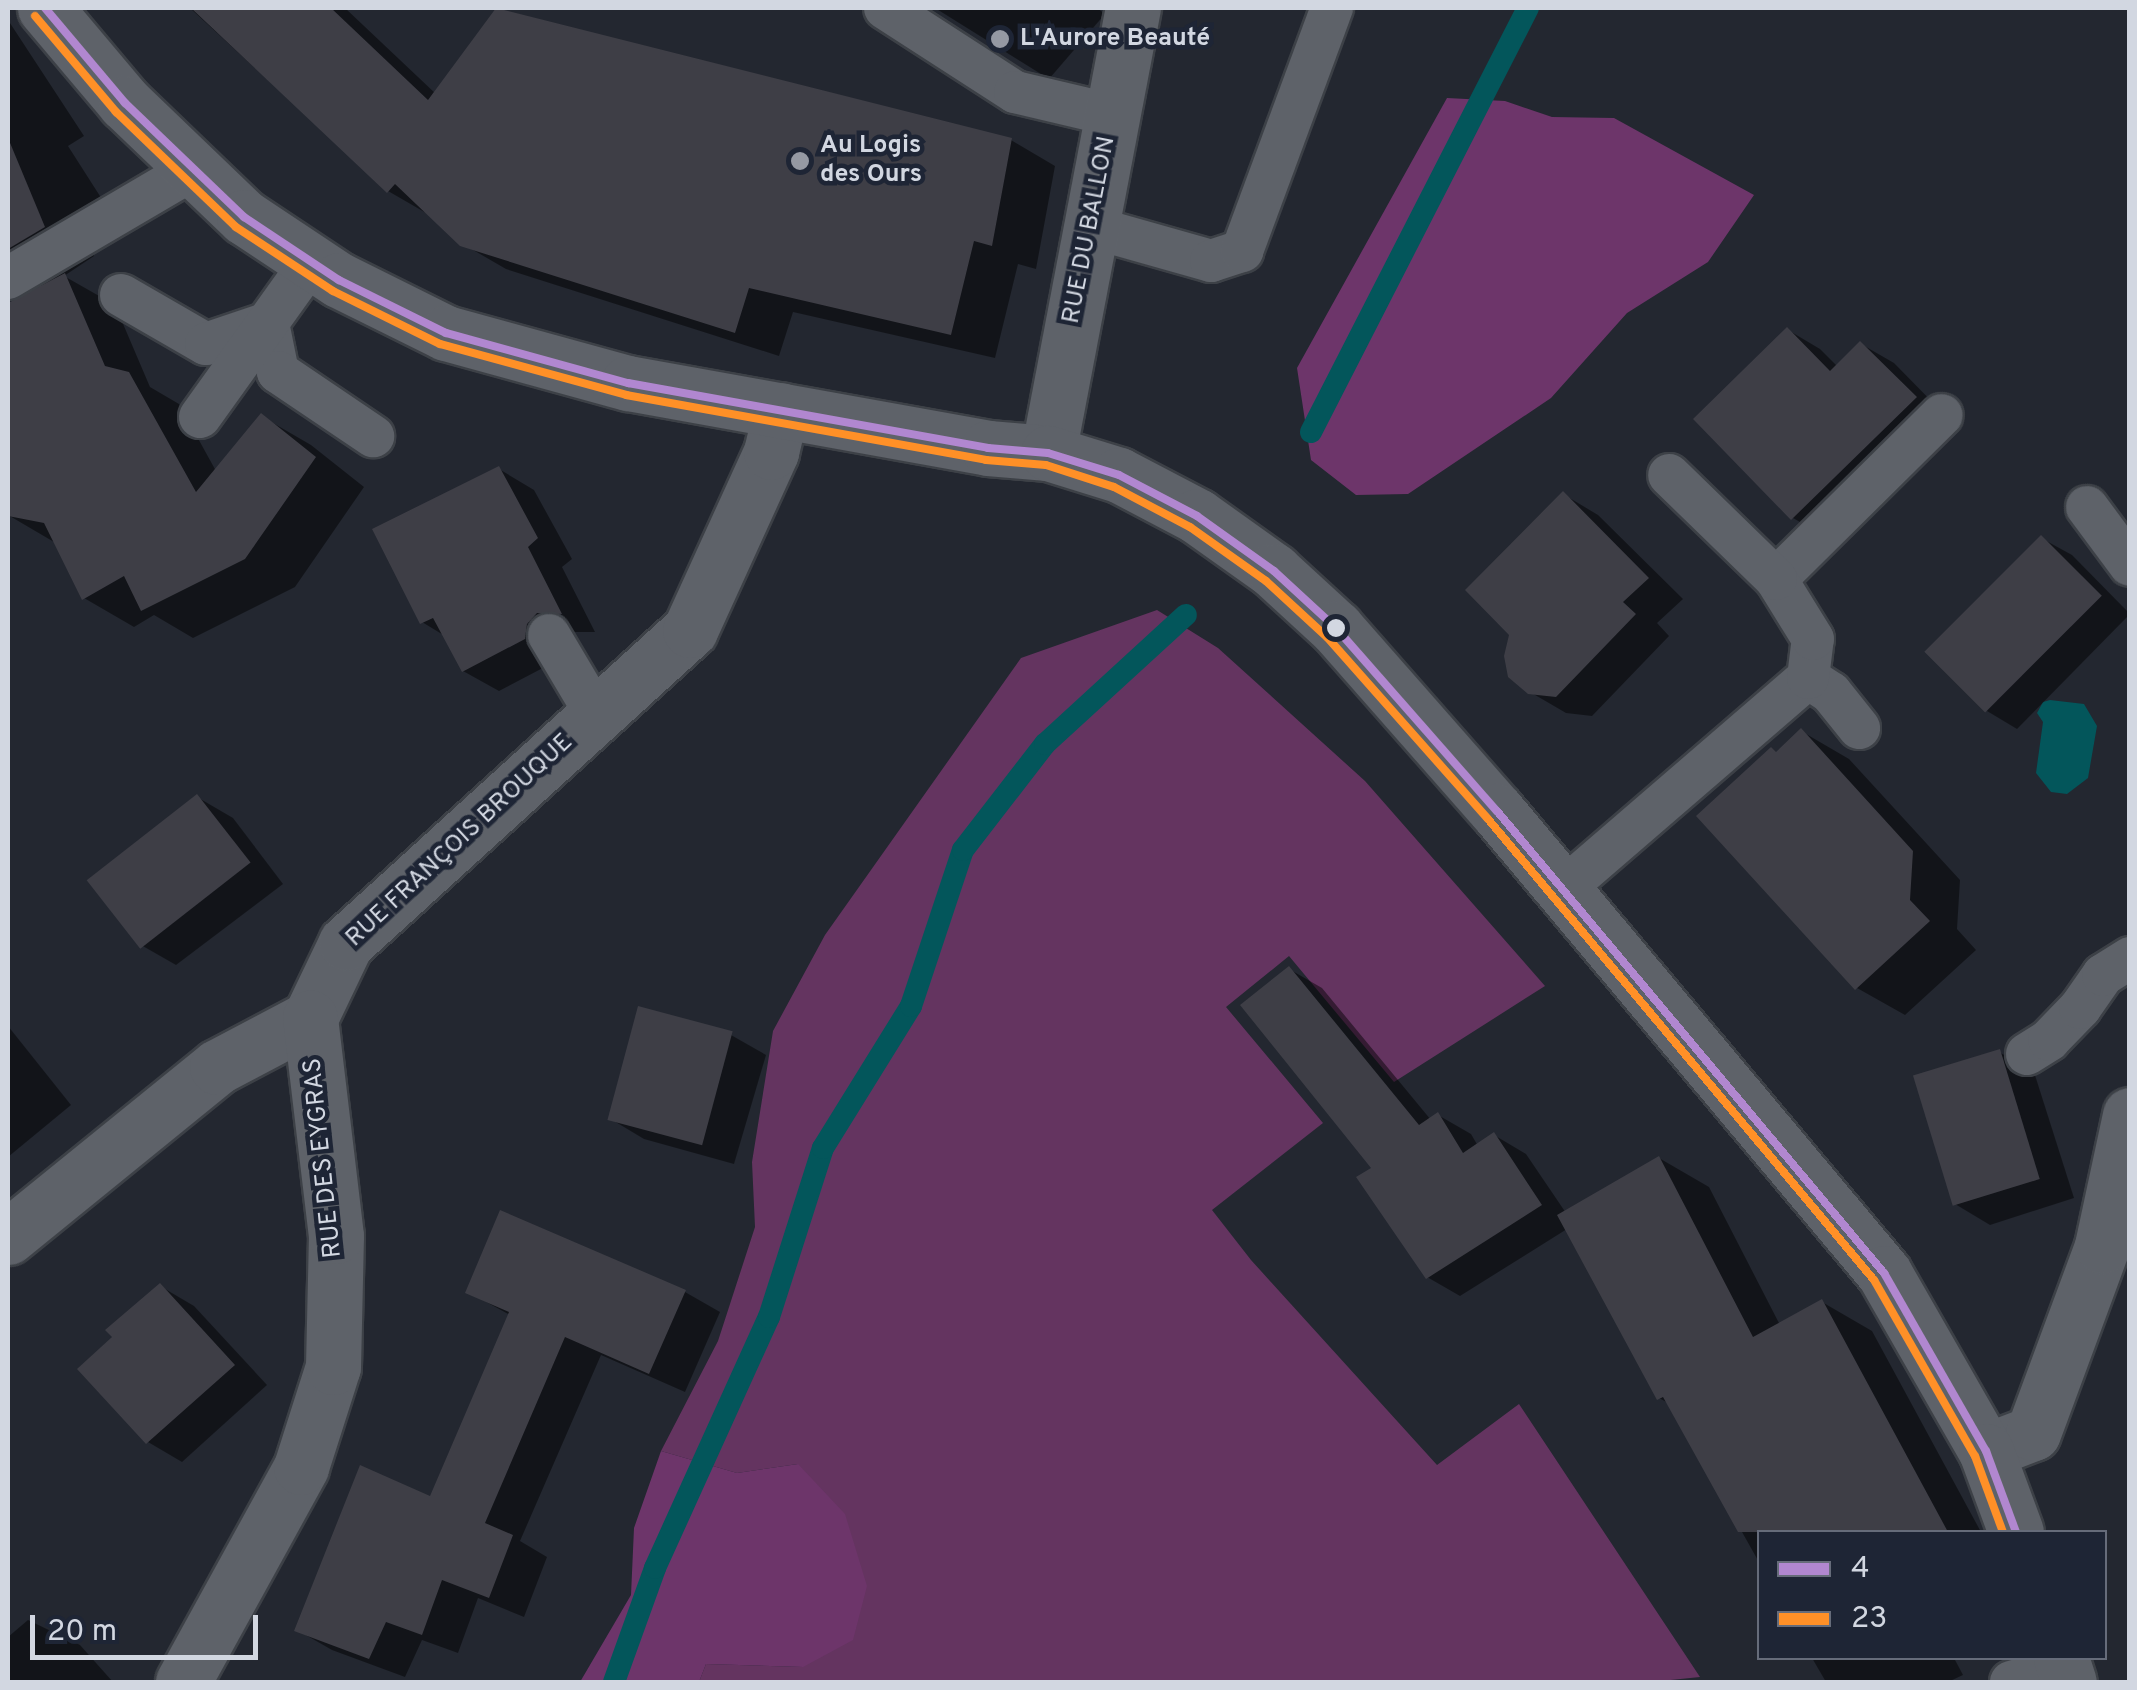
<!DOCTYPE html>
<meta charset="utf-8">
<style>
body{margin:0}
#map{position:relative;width:2137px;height:1690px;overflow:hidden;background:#232730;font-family:Overpass,sans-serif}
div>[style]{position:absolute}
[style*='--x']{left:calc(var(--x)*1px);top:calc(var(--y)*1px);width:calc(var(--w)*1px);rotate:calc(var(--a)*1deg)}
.green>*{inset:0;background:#643460}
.forest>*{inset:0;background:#6d356a}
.water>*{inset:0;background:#03565b}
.shadow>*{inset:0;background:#0007}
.stream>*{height:22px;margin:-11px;padding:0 11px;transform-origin:11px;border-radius:11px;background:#03565b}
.building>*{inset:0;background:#3e3e46;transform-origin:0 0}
.roads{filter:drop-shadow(2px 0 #3d4147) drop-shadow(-2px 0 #3d4147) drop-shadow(0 2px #3d4147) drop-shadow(0 -2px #3d4147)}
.service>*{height:42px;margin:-21px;padding:0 21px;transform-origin:21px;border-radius:21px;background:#5e6269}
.minor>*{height:55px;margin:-27.5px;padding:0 27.5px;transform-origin:27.5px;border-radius:27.5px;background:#5e6269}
.tertiary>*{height:55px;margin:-27.5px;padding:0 27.5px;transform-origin:27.5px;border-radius:27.5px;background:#5e6269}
.bus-1>*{height:8px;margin:-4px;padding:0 4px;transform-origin:4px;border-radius:4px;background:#b187d0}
.bus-2>*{height:8px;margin:-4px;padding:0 4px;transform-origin:4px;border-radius:4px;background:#ff9027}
.dots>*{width:28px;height:28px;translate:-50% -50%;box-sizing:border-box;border:5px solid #1e2535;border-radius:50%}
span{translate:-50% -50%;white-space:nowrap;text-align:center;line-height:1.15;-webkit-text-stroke:9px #1e2535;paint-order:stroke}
.poi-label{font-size:25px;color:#d2d7e1;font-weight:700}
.left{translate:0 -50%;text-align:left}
.street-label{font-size:25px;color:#d2d7e1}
.frame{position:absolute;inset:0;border:10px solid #d2d7e1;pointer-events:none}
.legend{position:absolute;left:1757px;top:1530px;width:350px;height:130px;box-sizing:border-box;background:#1e2535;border:2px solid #666c7a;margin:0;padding:12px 18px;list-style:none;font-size:30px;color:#d2d7e1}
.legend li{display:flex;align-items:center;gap:20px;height:50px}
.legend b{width:50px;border:2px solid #666c7a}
.scale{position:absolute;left:30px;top:1615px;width:228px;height:45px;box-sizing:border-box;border:5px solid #d2d7e1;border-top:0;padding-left:12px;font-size:30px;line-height:35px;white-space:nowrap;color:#d2d7e1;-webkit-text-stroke:8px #1e2535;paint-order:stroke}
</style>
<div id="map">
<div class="green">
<div style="clip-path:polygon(1157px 610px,1218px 648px,1365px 781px,1545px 986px,1394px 1082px,1289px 956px,1226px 1007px,1323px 1123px,1212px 1210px,1251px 1260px,1437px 1465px,1519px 1404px,1700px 1677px,1651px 1682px,699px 1682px,706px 1664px,803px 1667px,798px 1464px,737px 1473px,661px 1451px,718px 1341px,755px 1227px,752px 1162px,773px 1031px,825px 935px,1021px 658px)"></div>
</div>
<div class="forest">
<div style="clip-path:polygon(1447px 98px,1505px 101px,1552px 117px,1614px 118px,1754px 195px,1708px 262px,1627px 313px,1551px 398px,1408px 494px,1356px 495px,1311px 460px,1297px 368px)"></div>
<div style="clip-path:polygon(661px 1451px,737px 1473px,798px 1464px,845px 1514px,867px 1586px,853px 1640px,803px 1667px,706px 1664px,699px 1682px,580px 1682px,631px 1595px,634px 1528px)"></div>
</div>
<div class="water">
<div style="clip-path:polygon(2050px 700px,2084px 704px,2097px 726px,2088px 778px,2067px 794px,2051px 792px,2036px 773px,2043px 722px,2037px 713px,2043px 702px)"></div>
</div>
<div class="shadow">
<div style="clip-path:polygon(190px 8px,345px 8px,436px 94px,1011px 140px,1055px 166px,1036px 269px,1018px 264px,995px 358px,793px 312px,779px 356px,506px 269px,461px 243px,433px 217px,388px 191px)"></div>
<div style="clip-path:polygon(935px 8px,1097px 8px,1105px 14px,1049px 79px)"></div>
<div style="clip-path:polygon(8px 20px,84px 136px,68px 146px,114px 218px,86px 237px,94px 256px,64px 276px,115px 305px,150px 387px,179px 404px,216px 471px,261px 416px,311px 445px,364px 487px,295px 587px,193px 638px,154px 615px,134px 627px,84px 598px,54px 542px,8px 515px,11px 327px)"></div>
<div style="clip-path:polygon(1788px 330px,1820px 349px,1838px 367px,1861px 344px,1894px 363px,1948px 418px,1826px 537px,1793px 518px,1696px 419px)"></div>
<div style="clip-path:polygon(499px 469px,534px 490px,572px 559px,562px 567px,595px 632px,573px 632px,561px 644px,560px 659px,499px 691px,463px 671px,445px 636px,422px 622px)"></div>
<div style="clip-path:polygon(1563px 494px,1598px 515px,1683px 599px,1657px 623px,1669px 636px,1592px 716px,1566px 713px,1530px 692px)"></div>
<div style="clip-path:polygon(2041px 538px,2072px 555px,2130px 614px,2017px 729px,1987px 711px)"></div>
<div style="clip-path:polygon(1801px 731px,1849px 759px,1960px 880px,1957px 929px,1976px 950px,1905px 1015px,1857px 988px)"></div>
<div style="clip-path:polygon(197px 797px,233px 818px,283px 884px,176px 965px,141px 945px)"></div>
<div style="clip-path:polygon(1289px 969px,1322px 988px,1431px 1120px,1438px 1115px,1471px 1134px,1478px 1146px,1494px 1135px,1526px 1154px,1566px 1213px,1659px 1158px,1709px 1187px,1780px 1325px,1822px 1302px,1872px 1331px,1981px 1532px,1760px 1532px,1760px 1564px,1670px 1404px,1659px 1398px,1567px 1229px,1460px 1296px,1427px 1277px,1374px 1169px)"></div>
<div style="clip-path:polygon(640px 1009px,731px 1035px,766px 1055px,734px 1164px,644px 1139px,609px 1118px)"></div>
<div style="clip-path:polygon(8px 1026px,71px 1105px,8px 1157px)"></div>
<div style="clip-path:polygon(1999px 1052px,2034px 1072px,2074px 1198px,1990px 1225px,1955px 1204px)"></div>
<div style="clip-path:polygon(160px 1286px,194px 1306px,267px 1385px,182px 1462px,148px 1442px,116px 1337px)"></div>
<div style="clip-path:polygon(468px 1292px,685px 1292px,720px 1312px,685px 1392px,601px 1355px,520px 1541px,547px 1557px,524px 1617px,478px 1598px,458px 1653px,422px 1640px,405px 1677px,332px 1650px,297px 1630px,431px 1499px,510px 1315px)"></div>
<div style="clip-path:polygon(28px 1620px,80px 1645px,113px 1682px,8px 1682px,8px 1637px)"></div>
<div style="clip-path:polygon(1812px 1658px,1954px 1658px,1963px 1675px,1948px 1682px,1826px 1682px)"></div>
</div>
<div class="stream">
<div style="--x:1311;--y:432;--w:476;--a:-62.9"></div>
<div style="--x:614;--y:1682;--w:121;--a:-70.2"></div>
<div style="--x:655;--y:1568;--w:276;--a:-65.6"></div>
<div style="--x:769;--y:1317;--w:177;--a:-72.3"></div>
<div style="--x:823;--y:1148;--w:167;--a:-58.2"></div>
<div style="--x:911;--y:1006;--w:164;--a:-71.6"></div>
<div style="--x:963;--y:850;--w:134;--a:-52.3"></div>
<div style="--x:1045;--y:744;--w:191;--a:-42.5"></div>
</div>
<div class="building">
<div style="clip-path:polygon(191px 8px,331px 8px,428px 100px,496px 8px,1012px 138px,992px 246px,974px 241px,951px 335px,749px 288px,735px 333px,460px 246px,395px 184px,387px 193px)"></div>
<div style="clip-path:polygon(8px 138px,45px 227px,8px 249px)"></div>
<div style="clip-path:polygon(65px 273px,105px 366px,129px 372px,196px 492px,261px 413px,316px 457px,245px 559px,141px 611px,124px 576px,82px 600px,44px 523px,8px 516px,8px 303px)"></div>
<div style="clip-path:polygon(1787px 327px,1830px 371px,1860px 341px,1917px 397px,1791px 520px,1693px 419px)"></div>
<div style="clip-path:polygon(499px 466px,538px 538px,528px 547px,562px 614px,537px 613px,527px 624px,525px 639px,462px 672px,433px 618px,420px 624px,372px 529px)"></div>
<div style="clip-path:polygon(1563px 491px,1649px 578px,1623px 602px,1636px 614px,1556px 697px,1528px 694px,1508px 677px,1504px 656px,1509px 635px,1465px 590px)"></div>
<div style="left:2041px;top:535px;width:86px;height:165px;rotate:45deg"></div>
<div style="clip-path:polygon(1801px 728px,1913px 851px,1910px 900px,1930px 921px,1855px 990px,1696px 816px,1771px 747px,1776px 752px)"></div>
<div style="left:197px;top:794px;width:87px;height:140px;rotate:52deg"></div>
<div style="clip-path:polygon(1289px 966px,1419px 1125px,1438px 1112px,1463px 1153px,1494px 1132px,1542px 1205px,1426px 1279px,1356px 1177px,1371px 1168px,1240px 1005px)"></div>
<div style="left:638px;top:1006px;width:98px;height:118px;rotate:15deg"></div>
<div style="left:2000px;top:1049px;width:136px;height:91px;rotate:73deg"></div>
<div style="clip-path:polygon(1659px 1156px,1753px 1337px,1822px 1299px,1948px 1532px,1738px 1532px,1663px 1397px,1657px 1400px,1557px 1215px)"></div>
<div style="clip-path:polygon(500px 1210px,686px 1290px,649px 1374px,565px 1337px,485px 1523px,513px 1535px,489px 1598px,442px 1580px,422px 1635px,386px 1622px,369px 1659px,294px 1631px,360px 1465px,430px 1496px,509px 1312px,465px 1293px)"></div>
<div style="clip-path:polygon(160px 1283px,235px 1365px,146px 1444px,77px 1369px,112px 1337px,105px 1330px)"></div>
</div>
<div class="roads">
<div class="service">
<div style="--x:885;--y:8;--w:155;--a:32.9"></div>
<div style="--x:1015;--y:92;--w:100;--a:13.3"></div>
<div style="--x:1091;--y:227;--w:125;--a:15.8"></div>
<div style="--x:1211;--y:261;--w:33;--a:-18"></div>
<div style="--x:1242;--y:251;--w:259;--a:-69.7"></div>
<div style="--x:8;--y:278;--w:216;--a:-30.4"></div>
<div style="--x:121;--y:295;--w:98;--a:30"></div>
<div style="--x:206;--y:344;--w:65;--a:-18.7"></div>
<div style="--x:268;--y:323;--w:50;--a:78.5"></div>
<div style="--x:278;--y:372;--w:115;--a:34"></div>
<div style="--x:200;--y:417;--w:191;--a:-54.4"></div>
<div style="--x:2087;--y:507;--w:72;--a:53.4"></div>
<div style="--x:1776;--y:579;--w:233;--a:-44.7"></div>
<div style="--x:549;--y:635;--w:92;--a:59.3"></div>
<div style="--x:1808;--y:678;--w:27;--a:33"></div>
<div style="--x:1831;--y:693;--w:45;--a:51.3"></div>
<div style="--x:1561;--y:891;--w:326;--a:-40.8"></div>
<div style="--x:1808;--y:678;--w:39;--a:-83"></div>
<div style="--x:1813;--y:639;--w:70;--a:-121.7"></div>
<div style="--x:1776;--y:579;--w:149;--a:-135.8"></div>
<div style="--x:2027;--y:1054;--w:26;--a:-32"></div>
<div style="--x:2049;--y:1040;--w:45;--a:-45.9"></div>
<div style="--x:2080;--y:1008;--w:40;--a:-55.1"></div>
<div style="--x:2103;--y:975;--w:32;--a:-32"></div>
<div style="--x:2011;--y:1682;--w:55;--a:-15.8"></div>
</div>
<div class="minor">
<div style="--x:1048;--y:453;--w:453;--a:-79.2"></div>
<div style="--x:8;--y:1237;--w:269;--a:-39.1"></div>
<div style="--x:217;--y:1067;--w:105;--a:-27.8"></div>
<div style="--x:310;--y:1018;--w:83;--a:-64.4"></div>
<div style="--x:346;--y:943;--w:465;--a:-42.3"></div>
<div style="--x:690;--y:630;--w:196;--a:-65.5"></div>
<div style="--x:771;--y:452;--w:43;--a:-76.6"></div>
<div style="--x:1986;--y:1451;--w:50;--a:-21"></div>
<div style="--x:2033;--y:1433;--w:199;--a:-69.7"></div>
<div style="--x:2102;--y:1246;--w:134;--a:-77.9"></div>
<div style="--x:183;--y:1682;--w:245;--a:-61.2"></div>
<div style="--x:301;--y:1467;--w:105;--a:-72.3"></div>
<div style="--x:333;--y:1367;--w:131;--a:-88.7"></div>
<div style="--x:336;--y:1236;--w:220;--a:-96.8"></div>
</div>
<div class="tertiary">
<div style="--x:45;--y:8;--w:124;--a:49.9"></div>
<div style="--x:125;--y:103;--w:165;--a:43.8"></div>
<div style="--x:244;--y:217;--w:114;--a:33.6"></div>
<div style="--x:339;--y:280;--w:119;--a:26.4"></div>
<div style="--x:446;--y:333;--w:189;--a:15.4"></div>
<div style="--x:628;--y:383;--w:366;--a:10.2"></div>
<div style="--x:988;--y:448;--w:60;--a:4.8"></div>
<div style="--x:1048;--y:453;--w:74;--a:17.2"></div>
<div style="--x:1119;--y:475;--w:88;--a:27.7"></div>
<div style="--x:1197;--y:516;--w:95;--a:35.5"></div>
<div style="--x:1274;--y:571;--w:84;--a:42.6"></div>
<div style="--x:1336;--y:628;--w:244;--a:48.7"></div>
<div style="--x:1497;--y:811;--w:603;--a:50.05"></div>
<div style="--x:1884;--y:1273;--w:205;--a:60.2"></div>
<div style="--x:1986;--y:1451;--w:86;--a:69.7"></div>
<div style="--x:2061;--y:1658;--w:25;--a:72"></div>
</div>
</div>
<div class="bus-1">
<div style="--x:45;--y:8;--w:124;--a:49.9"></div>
<div style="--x:125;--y:103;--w:165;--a:43.8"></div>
<div style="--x:244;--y:217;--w:114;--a:33.6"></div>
<div style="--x:339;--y:280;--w:119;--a:26.4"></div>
<div style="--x:446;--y:333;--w:189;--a:15.4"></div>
<div style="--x:628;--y:383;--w:366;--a:10.2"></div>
<div style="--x:988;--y:448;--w:60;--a:4.8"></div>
<div style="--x:1048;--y:453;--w:74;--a:17.2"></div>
<div style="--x:1119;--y:475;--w:88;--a:27.7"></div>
<div style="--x:1197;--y:516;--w:95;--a:35.5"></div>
<div style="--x:1274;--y:571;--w:84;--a:42.6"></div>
<div style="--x:1336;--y:628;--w:244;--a:48.7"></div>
<div style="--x:1497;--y:811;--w:603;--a:50.05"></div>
<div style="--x:1884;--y:1273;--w:205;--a:60.2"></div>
<div style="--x:1986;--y:1451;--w:86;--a:69.7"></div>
</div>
<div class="bus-2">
<div style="--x:35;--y:16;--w:126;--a:49.8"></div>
<div style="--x:116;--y:112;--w:166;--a:43.8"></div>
<div style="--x:236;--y:227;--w:116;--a:33.4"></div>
<div style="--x:333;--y:291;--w:119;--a:26.4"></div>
<div style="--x:440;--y:344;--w:193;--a:15.3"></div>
<div style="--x:626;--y:395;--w:366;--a:10.2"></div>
<div style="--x:986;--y:460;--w:60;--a:4.8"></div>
<div style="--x:1046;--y:465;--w:71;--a:17.9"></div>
<div style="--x:1114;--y:487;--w:86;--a:27.8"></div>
<div style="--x:1190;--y:527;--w:93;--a:35.4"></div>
<div style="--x:1266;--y:581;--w:83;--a:42.6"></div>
<div style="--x:1327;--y:637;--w:243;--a:48.5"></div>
<div style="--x:1488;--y:819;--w:601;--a:50.06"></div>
<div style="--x:1874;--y:1280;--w:203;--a:60.2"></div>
<div style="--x:1975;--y:1456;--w:81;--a:69.8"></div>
</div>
<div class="dots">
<div style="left:1000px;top:39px;background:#9599a3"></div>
<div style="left:800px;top:161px;background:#9599a3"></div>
<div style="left:1336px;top:628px;background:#d2d7e1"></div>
</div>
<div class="poi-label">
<span class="left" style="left:1020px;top:39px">L'Aurore Beauté</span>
<span class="left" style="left:820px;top:161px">Au Logis<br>des Ours</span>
</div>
<div class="street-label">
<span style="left:1090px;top:230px;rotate:-79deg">RUE DU BALLON</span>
<span style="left:460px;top:841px;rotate:-43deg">RUE FRANÇOIS BROUQUE</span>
<span style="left:324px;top:1158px;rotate:-96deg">RUE DES EYGRAS</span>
</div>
<div class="frame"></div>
<ul class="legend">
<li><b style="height:12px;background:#b187d0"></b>4</li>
<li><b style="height:12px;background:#ff9027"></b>23</li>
</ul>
<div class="scale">20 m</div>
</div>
